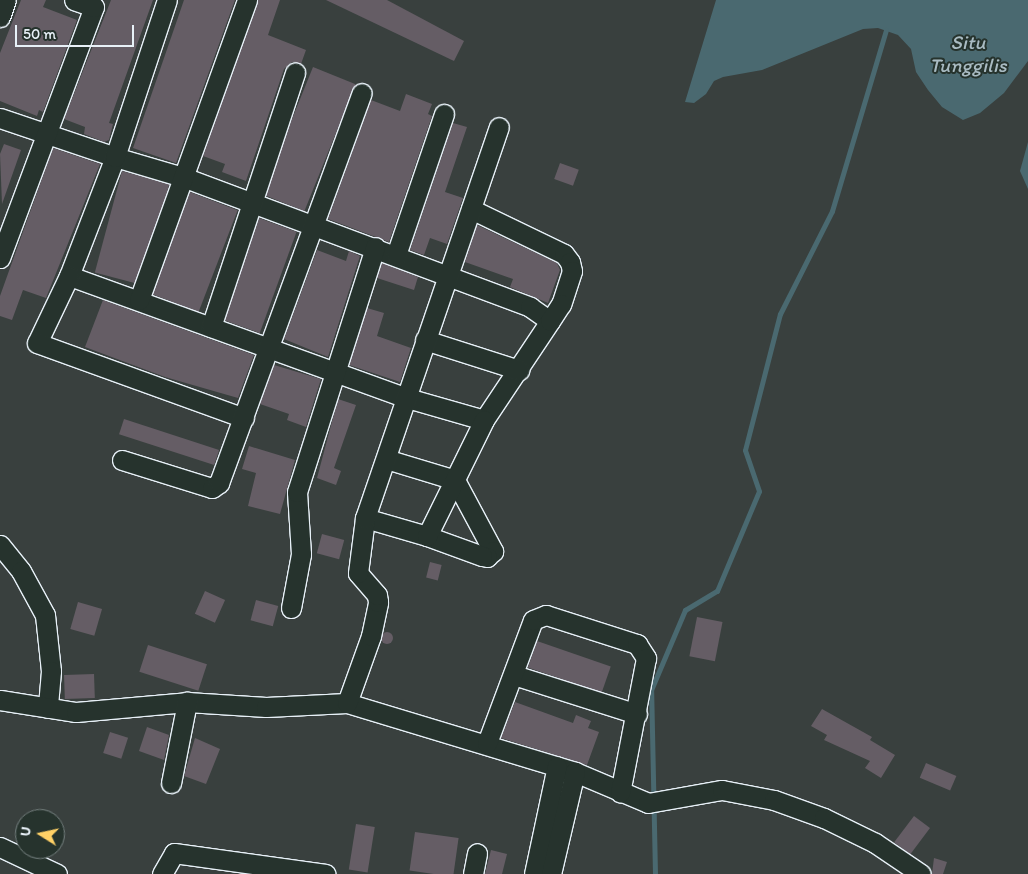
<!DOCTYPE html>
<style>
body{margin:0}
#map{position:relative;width:1028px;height:874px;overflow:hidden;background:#39403e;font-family:Itim,sans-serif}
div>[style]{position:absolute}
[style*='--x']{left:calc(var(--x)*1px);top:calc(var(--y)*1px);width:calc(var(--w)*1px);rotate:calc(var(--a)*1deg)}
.water>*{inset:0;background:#4a6970}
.stream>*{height:5px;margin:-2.5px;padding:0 2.5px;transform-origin:2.5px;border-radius:2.5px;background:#4a6970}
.building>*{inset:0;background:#655d65;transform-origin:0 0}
.round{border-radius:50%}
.roads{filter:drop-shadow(1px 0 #e8f1f8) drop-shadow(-1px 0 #e8f1f8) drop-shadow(0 1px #e8f1f8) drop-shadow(0 -1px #e8f1f8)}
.minor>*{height:19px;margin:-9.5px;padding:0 9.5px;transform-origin:9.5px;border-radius:9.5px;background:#26332d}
span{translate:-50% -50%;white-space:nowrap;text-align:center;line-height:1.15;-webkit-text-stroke:4px #26332d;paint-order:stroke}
.water-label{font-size:20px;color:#a9bbc2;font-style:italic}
.north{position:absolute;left:15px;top:809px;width:50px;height:50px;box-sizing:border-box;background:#26332d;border:1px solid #747f7e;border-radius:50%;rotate:280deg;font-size:14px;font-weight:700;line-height:20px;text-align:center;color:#e8f1f8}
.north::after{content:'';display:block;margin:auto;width:18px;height:22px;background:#ffd166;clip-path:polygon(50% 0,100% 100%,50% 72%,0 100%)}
.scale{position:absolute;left:15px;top:25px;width:119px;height:22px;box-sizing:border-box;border:2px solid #e8f1f8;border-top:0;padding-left:6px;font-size:15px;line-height:18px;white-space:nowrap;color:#e8f1f8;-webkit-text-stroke:4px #26332d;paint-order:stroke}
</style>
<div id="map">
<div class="water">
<div style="clip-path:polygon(716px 0,1028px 0,1028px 61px,1004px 93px,980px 113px,963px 120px,942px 107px,928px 90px,916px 72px,911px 49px,898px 35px,878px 28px,863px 29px,762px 70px,723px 77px,714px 81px,706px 94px,694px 103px,685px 102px)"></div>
<div style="clip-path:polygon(1028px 142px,1028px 189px,1020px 171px)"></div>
</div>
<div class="stream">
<div style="--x:655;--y:874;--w:184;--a:-91.2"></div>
<div style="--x:651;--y:690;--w:87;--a:-67"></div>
<div style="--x:685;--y:610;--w:37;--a:-31"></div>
<div style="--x:717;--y:591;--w:108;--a:-67.2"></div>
<div style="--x:759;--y:491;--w:43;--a:-108.9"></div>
<div style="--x:745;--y:450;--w:140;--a:-75.6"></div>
<div style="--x:780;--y:314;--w:115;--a:-63.2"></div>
<div style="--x:832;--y:211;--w:189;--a:-73.4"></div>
</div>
<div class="building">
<div style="clip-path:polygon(21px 0,46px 0,43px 7px,77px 20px,43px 112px,39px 110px,37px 116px,0 101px,0 53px)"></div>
<div style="clip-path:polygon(111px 0,153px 0,109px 123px,113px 124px,109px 140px,104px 142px,84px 134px,85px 127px,64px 119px)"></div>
<div style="clip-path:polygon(184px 0,235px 0,176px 163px,133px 148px)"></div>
<div style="clip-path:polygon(258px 0,280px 0,268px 35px,306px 50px,301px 64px,292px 62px,284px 69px,246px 181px,222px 172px,225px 164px,203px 156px)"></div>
<div style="clip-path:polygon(326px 0,387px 0,464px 41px,454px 61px)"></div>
<div style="left:313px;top:67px;width:46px;height:137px;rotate:22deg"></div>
<div style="clip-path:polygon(406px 94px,432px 104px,428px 114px,432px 116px,389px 242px,328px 219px,371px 100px,400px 111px)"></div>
<div style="clip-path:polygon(453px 123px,467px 127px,445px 192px,463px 198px,447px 244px,430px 238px,424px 255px,410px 250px)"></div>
<div style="clip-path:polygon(4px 144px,21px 150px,2px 204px,0 154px)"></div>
<div style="clip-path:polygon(53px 148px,100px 164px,46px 298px,23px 290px,12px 320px,0 316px,0 296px)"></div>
<div style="left:560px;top:163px;width:20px;height:17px;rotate:20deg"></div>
<div style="left:122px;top:171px;width:49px;height:105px;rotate:15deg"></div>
<div style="left:190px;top:192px;width:51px;height:109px;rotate:21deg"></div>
<div style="left:259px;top:218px;width:40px;height:108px;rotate:20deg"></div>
<div style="clip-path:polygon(477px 225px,557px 263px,560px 270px,548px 303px,510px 287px,513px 279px,465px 262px)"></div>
<div style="clip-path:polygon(317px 250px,346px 261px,349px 251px,360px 256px,328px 357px,284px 339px)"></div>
<div style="clip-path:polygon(382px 263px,418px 277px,414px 290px,377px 278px)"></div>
<div style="clip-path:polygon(103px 300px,254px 355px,238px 398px,165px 377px,85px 347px)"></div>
<div style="clip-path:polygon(367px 308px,384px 313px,377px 336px,411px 348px,400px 382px,349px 365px)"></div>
<div style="clip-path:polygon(274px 365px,321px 379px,306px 427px,287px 420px,289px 414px,260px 404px)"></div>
<div style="clip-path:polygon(338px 399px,356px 405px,334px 468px,341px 471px,336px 485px,317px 478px)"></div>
<div style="left:124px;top:419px;width:100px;height:16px;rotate:18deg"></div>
<div style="clip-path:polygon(249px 446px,295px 460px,280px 514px,248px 506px,256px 473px,242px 469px)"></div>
<div style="left:322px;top:534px;width:23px;height:20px;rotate:15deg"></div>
<div style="left:430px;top:562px;width:12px;height:16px;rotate:14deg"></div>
<div style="left:205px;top:591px;width:22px;height:25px;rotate:24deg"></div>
<div style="left:256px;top:600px;width:23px;height:21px;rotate:15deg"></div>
<div style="left:78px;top:602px;width:25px;height:28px;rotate:16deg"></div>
<div style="left:697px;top:617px;width:26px;height:40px;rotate:11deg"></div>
<div class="round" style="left:381px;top:632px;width:12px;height:12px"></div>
<div style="left:537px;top:641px;width:78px;height:28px;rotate:19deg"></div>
<div style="left:148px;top:645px;width:62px;height:28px;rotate:18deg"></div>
<div style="left:94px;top:674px;width:24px;height:30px;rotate:88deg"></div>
<div style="clip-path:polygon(515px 702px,573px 723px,576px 715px,591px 721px,588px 728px,599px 732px,587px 765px,501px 738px)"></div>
<div style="clip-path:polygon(822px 709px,872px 737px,870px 740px,895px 755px,881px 778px,865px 768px,870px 761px,824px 740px,827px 735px,811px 726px)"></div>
<div style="clip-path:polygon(147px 727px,169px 735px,164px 760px,139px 751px)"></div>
<div style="left:110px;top:732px;width:19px;height:22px;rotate:18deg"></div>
<div style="clip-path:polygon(195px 738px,220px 749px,206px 784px,184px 776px)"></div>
<div style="left:926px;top:763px;width:33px;height:16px;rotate:23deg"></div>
<div style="left:914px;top:816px;width:20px;height:33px;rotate:37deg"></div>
<div style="left:356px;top:824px;width:19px;height:46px;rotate:9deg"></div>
<div style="left:415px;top:832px;width:44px;height:39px;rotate:8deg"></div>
<div style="clip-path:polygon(491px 850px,507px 854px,502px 874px,485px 874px)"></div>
<div style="clip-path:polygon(934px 858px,947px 862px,943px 874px,932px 874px)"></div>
</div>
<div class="roads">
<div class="minor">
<div style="--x:0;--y:17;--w:18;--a:-71"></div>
<div style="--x:0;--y:118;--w:121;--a:18.7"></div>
<div style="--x:115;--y:157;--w:71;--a:16.4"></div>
<div style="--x:183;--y:177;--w:371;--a:20.5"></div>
<div style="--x:530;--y:307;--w:24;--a:35"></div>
<div style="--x:550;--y:321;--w:119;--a:123.7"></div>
<div style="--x:484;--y:420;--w:83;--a:-164"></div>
<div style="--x:404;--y:397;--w:356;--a:-160.1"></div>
<div style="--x:69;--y:276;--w:128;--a:-68.9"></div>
<div style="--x:115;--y:157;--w:165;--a:-71.7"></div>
<div style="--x:471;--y:209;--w:103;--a:25.8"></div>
<div style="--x:564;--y:254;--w:10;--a:53"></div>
<div style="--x:570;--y:262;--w:9;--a:77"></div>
<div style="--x:572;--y:271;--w:35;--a:108"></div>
<div style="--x:561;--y:304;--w:20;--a:123"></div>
<div style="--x:396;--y:255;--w:149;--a:-71.2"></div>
<div style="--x:0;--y:258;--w:268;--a:-69.5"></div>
<div style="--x:94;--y:7;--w:21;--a:-161"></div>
<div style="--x:69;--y:276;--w:74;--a:115.5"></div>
<div style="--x:37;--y:343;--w:220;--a:19.9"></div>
<div style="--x:139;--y:300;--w:319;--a:-70.2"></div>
<div style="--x:211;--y:327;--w:268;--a:-71.7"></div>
<div style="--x:425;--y:340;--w:99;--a:17.7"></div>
<div style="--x:386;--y:459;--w:72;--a:16.9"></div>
<div style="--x:455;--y:480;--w:81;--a:61.8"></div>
<div style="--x:493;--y:551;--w:8;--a:135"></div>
<div style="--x:487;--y:557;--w:5;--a:-169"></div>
<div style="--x:482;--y:556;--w:59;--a:-160"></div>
<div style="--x:122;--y:460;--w:94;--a:17.3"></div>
<div style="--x:212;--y:488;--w:9;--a:-36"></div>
<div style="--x:219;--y:483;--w:415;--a:-69.9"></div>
<div style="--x:365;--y:518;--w:65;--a:16.2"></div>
<div style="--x:427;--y:536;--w:129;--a:-63.8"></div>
<div style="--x:0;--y:545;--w:33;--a:51"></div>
<div style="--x:21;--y:571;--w:50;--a:61.4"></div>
<div style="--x:45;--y:615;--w:56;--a:83.9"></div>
<div style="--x:51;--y:671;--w:37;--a:95"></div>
<div style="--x:291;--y:608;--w:55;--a:-79.5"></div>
<div style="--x:301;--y:554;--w:62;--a:-93.7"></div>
<div style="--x:297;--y:492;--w:257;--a:-72.3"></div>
<div style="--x:514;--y:675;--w:129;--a:17.6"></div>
<div style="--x:0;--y:700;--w:77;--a:9"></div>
<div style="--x:76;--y:712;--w:111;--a:-5.1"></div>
<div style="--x:187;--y:702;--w:79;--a:3.6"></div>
<div style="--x:266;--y:707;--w:81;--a:-2.8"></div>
<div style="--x:347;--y:703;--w:238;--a:16.8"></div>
<div style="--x:575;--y:772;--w:79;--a:23"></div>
<div style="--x:648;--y:803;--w:75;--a:-10"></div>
<div style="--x:722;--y:790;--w:53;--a:10.9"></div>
<div style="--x:774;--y:800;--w:53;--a:19.8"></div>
<div style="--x:824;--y:818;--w:57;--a:26.1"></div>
<div style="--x:875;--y:843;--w:55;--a:34"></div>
<div style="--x:347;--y:703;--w:71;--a:-70.3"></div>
<div style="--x:371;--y:636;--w:35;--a:-78"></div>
<div style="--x:378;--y:602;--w:7;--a:-98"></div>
<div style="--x:377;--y:595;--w:29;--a:-131"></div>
<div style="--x:358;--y:573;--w:55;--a:-82.7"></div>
<div style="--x:365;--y:518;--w:413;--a:-71.1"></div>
<div style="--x:487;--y:743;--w:131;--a:-69.5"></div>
<div style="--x:533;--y:620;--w:14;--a:-21"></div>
<div style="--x:546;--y:615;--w:96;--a:17.7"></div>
<div style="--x:637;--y:644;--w:17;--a:57"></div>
<div style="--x:646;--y:658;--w:137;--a:100.9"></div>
<div style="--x:171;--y:783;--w:83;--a:-78.8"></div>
<div style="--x:0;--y:847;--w:63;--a:25.3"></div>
<div style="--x:162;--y:874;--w:24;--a:-60"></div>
<div style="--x:174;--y:853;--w:153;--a:7.9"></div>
<div style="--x:473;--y:874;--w:21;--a:-79"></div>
<div style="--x:534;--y:874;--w:110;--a:-78"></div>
<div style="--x:551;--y:874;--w:105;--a:-76.8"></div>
</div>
</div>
<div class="water-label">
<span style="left:968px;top:54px">Situ<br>Tunggilis</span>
</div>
<div class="north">U</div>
<div class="scale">50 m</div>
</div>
